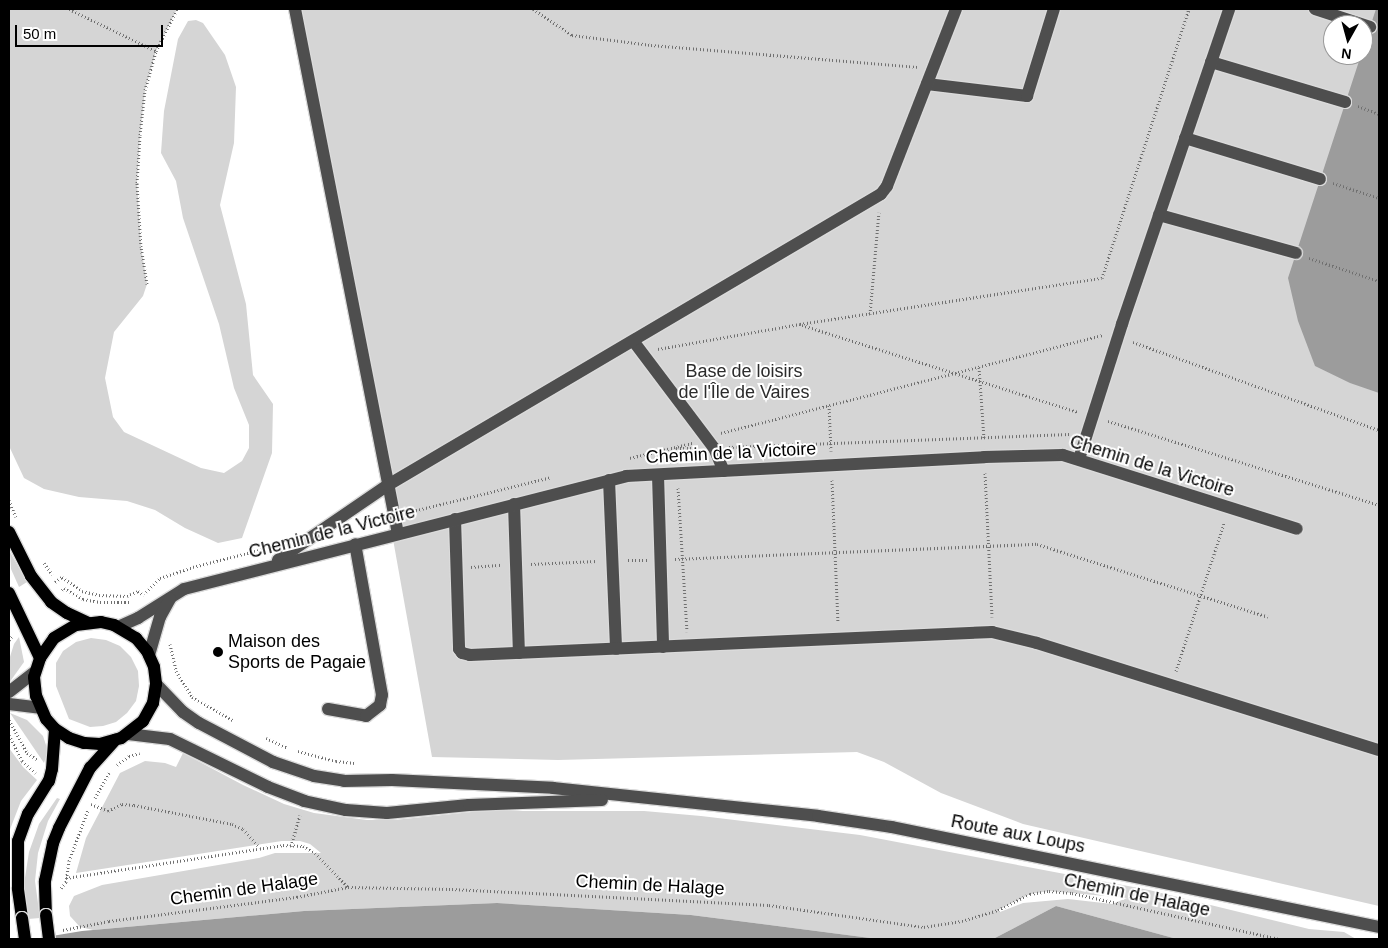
<!DOCTYPE html>
<meta charset="utf-8">
<style>
body{margin:0}
#map{position:relative;width:1388px;height:948px;overflow:hidden;background:#fff;font-family:Helvetica,sans-serif}
div>[style]{position:absolute}
[style*='--x']{left:calc(var(--x)*1px);top:calc(var(--y)*1px);width:calc(var(--w)*1px);rotate:calc(var(--a)*1deg)}
.green>*{inset:0;background:#d5d5d5}
.water>*{inset:0;background:#9c9c9c}
.path>*{height:3px;margin-top:-1.5px;transform-origin:0;background:repeating-linear-gradient(90deg,#707070 0 1px,transparent 0 3.5px)}
.roads{filter:drop-shadow(1px 0 #dbdbdb) drop-shadow(-1px 0 #dbdbdb) drop-shadow(0 1px #dbdbdb) drop-shadow(0 -1px #dbdbdb)}
.minor>*{height:12px;margin:-6px;padding:0 6px;transform-origin:6px;border-radius:6px;background:#4e4e4e}
.major>*{height:12px;margin:-6px;padding:0 6px;transform-origin:6px;border-radius:6px;background:#000}
.bridges{filter:drop-shadow(1px 0 #dbdbdb) drop-shadow(-1px 0 #dbdbdb) drop-shadow(0 1px #dbdbdb) drop-shadow(0 -1px #dbdbdb)}
.major-bridge>*{height:12px;margin:-6px;padding:0 6px;transform-origin:6px;border-radius:6px;background:#000}
.dots>*{width:14px;height:14px;translate:-50% -50%;box-sizing:border-box;border:2px solid #fff;border-radius:50%}
span{translate:-50% -50%;white-space:nowrap;text-align:center;line-height:1.15;-webkit-text-stroke:4px #fff;paint-order:stroke}
.park-label{font-size:18px;color:#2c2c2c}
.street-label{font-size:18px;color:#000}
.poi-label{font-size:18px;color:#000}
.left{translate:0 -50%;text-align:left}
.frame{position:absolute;inset:0;border:10px solid #000;pointer-events:none}
.north{position:absolute;left:1323px;top:15px;width:50px;height:50px;box-sizing:border-box;background:#fff;border:1px solid #999;border-radius:50%;rotate:187deg;font-size:14px;font-weight:700;line-height:20px;text-align:center;color:#000}
.north::after{content:'';display:block;margin:auto;width:18px;height:22px;background:#000;clip-path:polygon(50% 0,100% 100%,50% 72%,0 100%)}
.scale{position:absolute;left:15px;top:25px;width:148px;height:22px;box-sizing:border-box;border:2px solid #000;border-top:0;padding-left:6px;font-size:15px;line-height:18px;white-space:nowrap;color:#000;-webkit-text-stroke:4px #fff;paint-order:stroke}
</style>
<div id="map">
<div class="green">
<div style="clip-path:polygon(9px 9px,177px 9px,156px 51px,145px 90px,140px 135px,137px 183px,141px 247px,147px 284px,143px 296px,114px 332px,105px 378px,113px 417px,124px 432px,201px 468px,224px 473px,242px 461px,249px 448px,249px 425px,234px 388px,219px 324px,183px 218px,176px 181px,161px 153px,164px 111px,178px 39px,188px 21px,196px 20px,203px 23px,225px 55px,236px 87px,234px 143px,220px 205px,246px 304px,253px 375px,273px 404px,272px 453px,242px 538px,218px 543px,185px 528px,155px 510px,127px 501px,79px 497px,44px 489px,24px 478px,9px 446px)"></div>
<div style="clip-path:polygon(evenodd,298px 9px,1379px 9px,1379px 906px,1023px 824px,941px 793px,884px 762px,857px 752px,558px 760px,432px 757px,298px 9px,1333px 25px,1363px 25px,1363px 55px,1333px 55px,1333px 25px)"></div>
<div style="clip-path:polygon(10px 552px,27px 582px,19px 587px,11px 569px)"></div>
<div style="clip-path:polygon(19px 637px,24px 662px,9px 683px,9px 660px,14px 644px)"></div>
<div style="clip-path:polygon(91px 638px,106px 640px,120px 646px,131px 657px,138px 671px,139px 686px,136px 701px,127px 713px,116px 722px,103px 726px,90px 727px,69px 719px,56px 686px,56px 663px,63px 651px,76px 642px)"></div>
<div style="clip-path:polygon(10px 713px,27px 720px,43px 736px,48px 751px,44px 763px)"></div>
<div style="clip-path:polygon(9px 748px,23px 767px,37px 780px,21px 801px,9px 832px)"></div>
<div style="clip-path:polygon(evenodd,183px 753px,243px 785px,284px 804px,314px 813px,367px 820px,394px 820px,481px 811px,644px 811px,701px 816px,860px 835px,1149px 890px,1309px 929px,1344px 932px,1356px 939px,1177px 939px,1056px 906px,993px 939px,878px 939px,691px 915px,497px 903px,304px 911px,93px 930px,80px 927px,70px 916px,69px 906px,74px 896px,102px 885px,259px 858px,275px 853px,321px 853px,310px 844px,300px 841px,282px 841px,76px 873px,86px 838px,120px 773px,145px 761px,165px 763px,176px 767px,183px 753px,1049px 891px,1072px 893px,1127px 898px,1112px 904px,1068px 899px,1023px 903px,1000px 912px,998px 910px,1030px 894px,1049px 891px)"></div>
<div style="clip-path:polygon(57px 798px,60px 799px,48px 821px,38px 853px,35px 881px,40px 918px,28px 919px,24px 884px,29px 852px,39px 824px)"></div>
</div>
<div class="water">
<div style="clip-path:polygon(1376px 9px,1379px 9px,1379px 393px,1350px 383px,1315px 366px,1298px 321px,1288px 278px,1361px 55px,1363px 55px,1363px 48px)"></div>
<div style="clip-path:polygon(497px 903px,691px 915px,878px 939px,34px 939px,82px 931px,304px 911px)"></div>
<div style="clip-path:polygon(1056px 906px,1177px 939px,993px 939px)"></div>
</div>
<div class="path">
<div style="--x:69;--y:9;--w:97;--a:25.8"></div>
<div style="--x:533;--y:9;--w:47;--a:33.7"></div>
<div style="--x:572;--y:35;--w:80;--a:7.2"></div>
<div style="--x:651;--y:45;--w:267;--a:4.7"></div>
<div style="--x:1358;--y:106;--w:22;--a:21"></div>
<div style="--x:1333;--y:183;--w:48;--a:18.1"></div>
<div style="--x:1309;--y:258;--w:74;--a:18.2"></div>
<div style="--x:147;--y:284;--w:37;--a:-99"></div>
<div style="--x:141;--y:247;--w:64;--a:-93.6"></div>
<div style="--x:137;--y:183;--w:48;--a:-86.4"></div>
<div style="--x:140;--y:135;--w:45;--a:-83.7"></div>
<div style="--x:145;--y:90;--w:41;--a:-74.2"></div>
<div style="--x:156;--y:51;--w:47;--a:-63.4"></div>
<div style="--x:870;--y:314;--w:102;--a:-85"></div>
<div style="--x:802;--y:325;--w:289;--a:17.5"></div>
<div style="--x:1133;--y:342;--w:261;--a:19.7"></div>
<div style="--x:658;--y:349;--w:144;--a:-10"></div>
<div style="--x:800;--y:324;--w:305;--a:-8.7"></div>
<div style="--x:1102;--y:278;--w:283;--a:-72.1"></div>
<div style="--x:979;--y:367;--w:72;--a:86"></div>
<div style="--x:829;--y:405;--w:46;--a:87.5"></div>
<div style="--x:1108;--y:421;--w:284;--a:17.2"></div>
<div style="--x:721;--y:433;--w:394;--a:-14.4"></div>
<div style="--x:729;--y:447;--w:341;--a:-2.2"></div>
<div style="--x:630;--y:458;--w:64;--a:-13.6"></div>
<div style="--x:677;--y:459;--w:11;--a:-95"></div>
<div style="--x:676;--y:448;--w:19;--a:0"></div>
<div style="--x:985;--y:473;--w:144;--a:87.2"></div>
<div style="--x:832;--y:480;--w:143;--a:87.6"></div>
<div style="--x:678;--y:488;--w:144;--a:86.4"></div>
<div style="--x:9;--y:500;--w:18;--a:68"></div>
<div style="--x:409;--y:512;--w:146;--a:-13.8"></div>
<div style="--x:675;--y:559;--w:362;--a:-2.4"></div>
<div style="--x:1037;--y:544;--w:242;--a:17.5"></div>
<div style="--x:628;--y:560;--w:19;--a:0"></div>
<div style="--x:44;--y:563;--w:14;--a:54"></div>
<div style="--x:531;--y:564;--w:66;--a:-2.6"></div>
<div style="--x:471;--y:567;--w:31;--a:-4"></div>
<div style="--x:55;--y:582;--w:9;--a:-36"></div>
<div style="--x:62;--y:577;--w:24;--a:35"></div>
<div style="--x:82;--y:591;--w:17;--a:13"></div>
<div style="--x:99;--y:595;--w:28;--a:2"></div>
<div style="--x:127;--y:596;--w:12;--a:-24"></div>
<div style="--x:138;--y:591;--w:7;--a:34"></div>
<div style="--x:62;--y:590;--w:3;--a:-45"></div>
<div style="--x:64;--y:588;--w:22;--a:30"></div>
<div style="--x:83;--y:599;--w:17;--a:10"></div>
<div style="--x:100;--y:602;--w:31;--a:0"></div>
<div style="--x:146;--y:592;--w:20;--a:-45"></div>
<div style="--x:160;--y:578;--w:35;--a:-18"></div>
<div style="--x:193;--y:567;--w:76;--a:-14.4"></div>
<div style="--x:9;--y:640;--w:6;--a:-51"></div>
<div style="--x:170;--y:644;--w:28;--a:77"></div>
<div style="--x:176;--y:671;--w:31;--a:58"></div>
<div style="--x:192;--y:697;--w:48;--a:29.7"></div>
<div style="--x:1176;--y:671;--w:156;--a:-72"></div>
<div style="--x:9;--y:720;--w:38;--a:61"></div>
<div style="--x:27;--y:753;--w:13;--a:32"></div>
<div style="--x:9;--y:735;--w:29;--a:63"></div>
<div style="--x:22;--y:761;--w:18;--a:41"></div>
<div style="--x:266;--y:738;--w:23;--a:25"></div>
<div style="--x:298;--y:751;--w:39;--a:15"></div>
<div style="--x:336;--y:761;--w:19;--a:6"></div>
<div style="--x:117;--y:765;--w:15;--a:-37"></div>
<div style="--x:129;--y:756;--w:11;--a:-15"></div>
<div style="--x:95;--y:798;--w:29;--a:-61"></div>
<div style="--x:91;--y:804;--w:18;--a:22"></div>
<div style="--x:108;--y:811;--w:16;--a:-27"></div>
<div style="--x:122;--y:804;--w:12;--a:5"></div>
<div style="--x:134;--y:805;--w:100;--a:11"></div>
<div style="--x:232;--y:824;--w:12;--a:24"></div>
<div style="--x:243;--y:829;--w:25;--a:48"></div>
<div style="--x:291;--y:846;--w:32;--a:-74"></div>
<div style="--x:66;--y:878;--w:219;--a:-8.6"></div>
<div style="--x:283;--y:845;--w:20;--a:3"></div>
<div style="--x:303;--y:846;--w:14;--a:30"></div>
<div style="--x:315;--y:853;--w:47;--a:45.9"></div>
<div style="--x:61;--y:888;--w:8;--a:-50"></div>
<div style="--x:66;--y:882;--w:21;--a:-82"></div>
<div style="--x:69;--y:861;--w:54;--a:-69.6"></div>
<div style="--x:63;--y:930;--w:47;--a:-11.1"></div>
<div style="--x:109;--y:921;--w:190;--a:-7.3"></div>
<div style="--x:297;--y:897;--w:52;--a:-11.1"></div>
<div style="--x:348;--y:887;--w:104;--a:1.1"></div>
<div style="--x:452;--y:889;--w:317;--a:2.9"></div>
<div style="--x:769;--y:905;--w:157;--a:8.1"></div>
<div style="--x:924;--y:927;--w:38;--a:-9"></div>
<div style="--x:962;--y:921;--w:38;--a:-17"></div>
<div style="--x:998;--y:910;--w:36;--a:-27"></div>
<div style="--x:1030;--y:894;--w:19;--a:-9"></div>
<div style="--x:1049;--y:891;--w:23;--a:5"></div>
<div style="--x:1072;--y:893;--w:212;--a:12.5"></div>
</div>
<div class="roads">
<div class="minor">
<div style="--x:295;--y:9;--w:535;--a:78.9"></div>
<div style="--x:1315;--y:9;--w:58;--a:18.1"></div>
<div style="--x:1211;--y:62;--w:140;--a:16.6"></div>
<div style="--x:927;--y:84;--w:101;--a:6.8"></div>
<div style="--x:1027;--y:96;--w:91;--a:-72.8"></div>
<div style="--x:1185;--y:138;--w:141;--a:16.9"></div>
<div style="--x:1159;--y:215;--w:142;--a:15.5"></div>
<div style="--x:634;--y:342;--w:133;--a:53"></div>
<div style="--x:714;--y:448;--w:25;--a:67"></div>
<div style="--x:1079;--y:459;--w:142;--a:-72.3"></div>
<div style="--x:1122;--y:324;--w:333;--a:-71.2"></div>
<div style="--x:658;--y:475;--w:172;--a:88.3"></div>
<div style="--x:609;--y:480;--w:169;--a:87.6"></div>
<div style="--x:514;--y:504;--w:149;--a:88.1"></div>
<div style="--x:455;--y:519;--w:130;--a:88.2"></div>
<div style="--x:459;--y:649;--w:5;--a:53"></div>
<div style="--x:462;--y:653;--w:8;--a:14"></div>
<div style="--x:470;--y:655;--w:523;--a:-2.52"></div>
<div style="--x:992;--y:632;--w:46;--a:13.7"></div>
<div style="--x:1037;--y:643;--w:358;--a:17.4"></div>
<div style="--x:278;--y:560;--w:133;--a:-34.3"></div>
<div style="--x:388;--y:485;--w:572;--a:-30.55"></div>
<div style="--x:881;--y:194;--w:10;--a:-53"></div>
<div style="--x:887;--y:186;--w:190;--a:-68.7"></div>
<div style="--x:118;--y:627;--w:22;--a:-24"></div>
<div style="--x:138;--y:618;--w:54;--a:-32.2"></div>
<div style="--x:184;--y:589;--w:456;--a:-14.3"></div>
<div style="--x:626;--y:476;--w:359;--a:-3"></div>
<div style="--x:984;--y:457;--w:79;--a:-1.5"></div>
<div style="--x:1063;--y:455;--w:245;--a:17.5"></div>
<div style="--x:149;--y:655;--w:40;--a:-74"></div>
<div style="--x:160;--y:617;--w:21;--a:-61"></div>
<div style="--x:156;--y:684;--w:39;--a:46"></div>
<div style="--x:183;--y:712;--w:19;--a:35"></div>
<div style="--x:199;--y:723;--w:84;--a:27.8"></div>
<div style="--x:273;--y:762;--w:43;--a:18.9"></div>
<div style="--x:314;--y:776;--w:30;--a:9"></div>
<div style="--x:344;--y:781;--w:48;--a:-1.2"></div>
<div style="--x:392;--y:780;--w:161;--a:2.8"></div>
<div style="--x:553;--y:788;--w:266;--a:6"></div>
<div style="--x:818;--y:816;--w:75;--a:8.5"></div>
<div style="--x:892;--y:827;--w:497;--a:11.6"></div>
<div style="--x:9;--y:692;--w:33;--a:-38"></div>
<div style="--x:9;--y:704;--w:31;--a:7"></div>
<div style="--x:328;--y:709;--w:39;--a:10"></div>
<div style="--x:366;--y:716;--w:18;--a:-38"></div>
<div style="--x:380;--y:705;--w:10;--a:-79"></div>
<div style="--x:382;--y:695;--w:153;--a:-100.1"></div>
<div style="--x:128;--y:734;--w:42;--a:6.8"></div>
<div style="--x:170;--y:739;--w:109;--a:26.1"></div>
<div style="--x:268;--y:787;--w:39;--a:21"></div>
<div style="--x:304;--y:801;--w:43;--a:12.1"></div>
<div style="--x:346;--y:810;--w:41;--a:4.2"></div>
<div style="--x:387;--y:813;--w:82;--a:-5.6"></div>
<div style="--x:469;--y:805;--w:133;--a:-2.2"></div>
</div>
<div class="major">
<div style="--x:9;--y:532;--w:49;--a:63.4"></div>
<div style="--x:31;--y:576;--w:33;--a:52"></div>
<div style="--x:51;--y:602;--w:19;--a:35"></div>
<div style="--x:67;--y:613;--w:23;--a:25"></div>
<div style="--x:9;--y:593;--w:72;--a:64.5"></div>
<div style="--x:46;--y:915;--w:34;--a:-92"></div>
<div style="--x:45;--y:881;--w:39;--a:-78"></div>
<div style="--x:53;--y:843;--w:16;--a:-68"></div>
<div style="--x:59;--y:828;--w:68;--a:-62.7"></div>
<div style="--x:90;--y:768;--w:38;--a:-48"></div>
<div style="--x:22;--y:918;--w:30;--a:-98"></div>
<div style="--x:18;--y:888;--w:47;--a:-90"></div>
<div style="--x:18;--y:841;--w:29;--a:-70"></div>
<div style="--x:28;--y:814;--w:39;--a:-58"></div>
<div style="--x:49;--y:781;--w:12;--a:-76"></div>
<div style="--x:52;--y:769;--w:40;--a:-85.7"></div>
<div style="--x:55;--y:729;--w:13;--a:-132"></div>
<div style="--x:46;--y:719;--w:25;--a:-113"></div>
<div style="--x:36;--y:696;--w:19;--a:-96"></div>
<div style="--x:34;--y:677;--w:20;--a:-72"></div>
<div style="--x:40;--y:658;--w:24;--a:-55"></div>
<div style="--x:54;--y:638;--w:26;--a:-31"></div>
<div style="--x:76;--y:625;--w:25;--a:-7"></div>
<div style="--x:101;--y:622;--w:13;--a:13"></div>
<div style="--x:114;--y:625;--w:26;--a:31"></div>
<div style="--x:136;--y:638;--w:17;--a:50"></div>
<div style="--x:147;--y:651;--w:17;--a:66"></div>
<div style="--x:154;--y:667;--w:17;--a:83"></div>
<div style="--x:156;--y:684;--w:19;--a:99"></div>
<div style="--x:153;--y:703;--w:21;--a:119"></div>
<div style="--x:143;--y:721;--w:28;--a:142"></div>
<div style="--x:121;--y:738;--w:22;--a:164"></div>
<div style="--x:100;--y:744;--w:16;--a:-176"></div>
<div style="--x:84;--y:743;--w:16;--a:-162"></div>
<div style="--x:69;--y:738;--w:17;--a:-147"></div>
</div>
</div>
<div class="bridges">
<div class="major-bridge">
<div style="--x:46;--y:915;--w:24;--a:83"></div>
<div style="--x:22;--y:918;--w:21;--a:82"></div>
</div>
</div>
<div class="dots">
<div style="left:218px;top:652px;background:#000"></div>
</div>
<div class="park-label">
<span style="left:744px;top:382px">Base de loisirs<br>de l'Île de Vaires</span>
</div>
<div class="street-label">
<span style="left:731px;top:453px;rotate:-3deg">Chemin de la Victoire</span>
<span style="left:1152px;top:466px;rotate:17deg">Chemin de la Victoire</span>
<span style="left:332px;top:532px;rotate:-14deg">Chemin de la Victoire</span>
<span style="left:1018px;top:834px;rotate:11deg">Route aux Loups</span>
<span style="left:650px;top:885px;rotate:3deg">Chemin de Halage</span>
<span style="left:244px;top:889px;rotate:-8deg">Chemin de Halage</span>
<span style="left:1137px;top:895px;rotate:12deg">Chemin de Halage</span>
</div>
<div class="poi-label">
<span class="left" style="left:228px;top:652px">Maison des<br>Sports de Pagaie</span>
</div>
<div class="frame"></div>
<div class="north">N</div>
<div class="scale">50 m</div>
</div>
